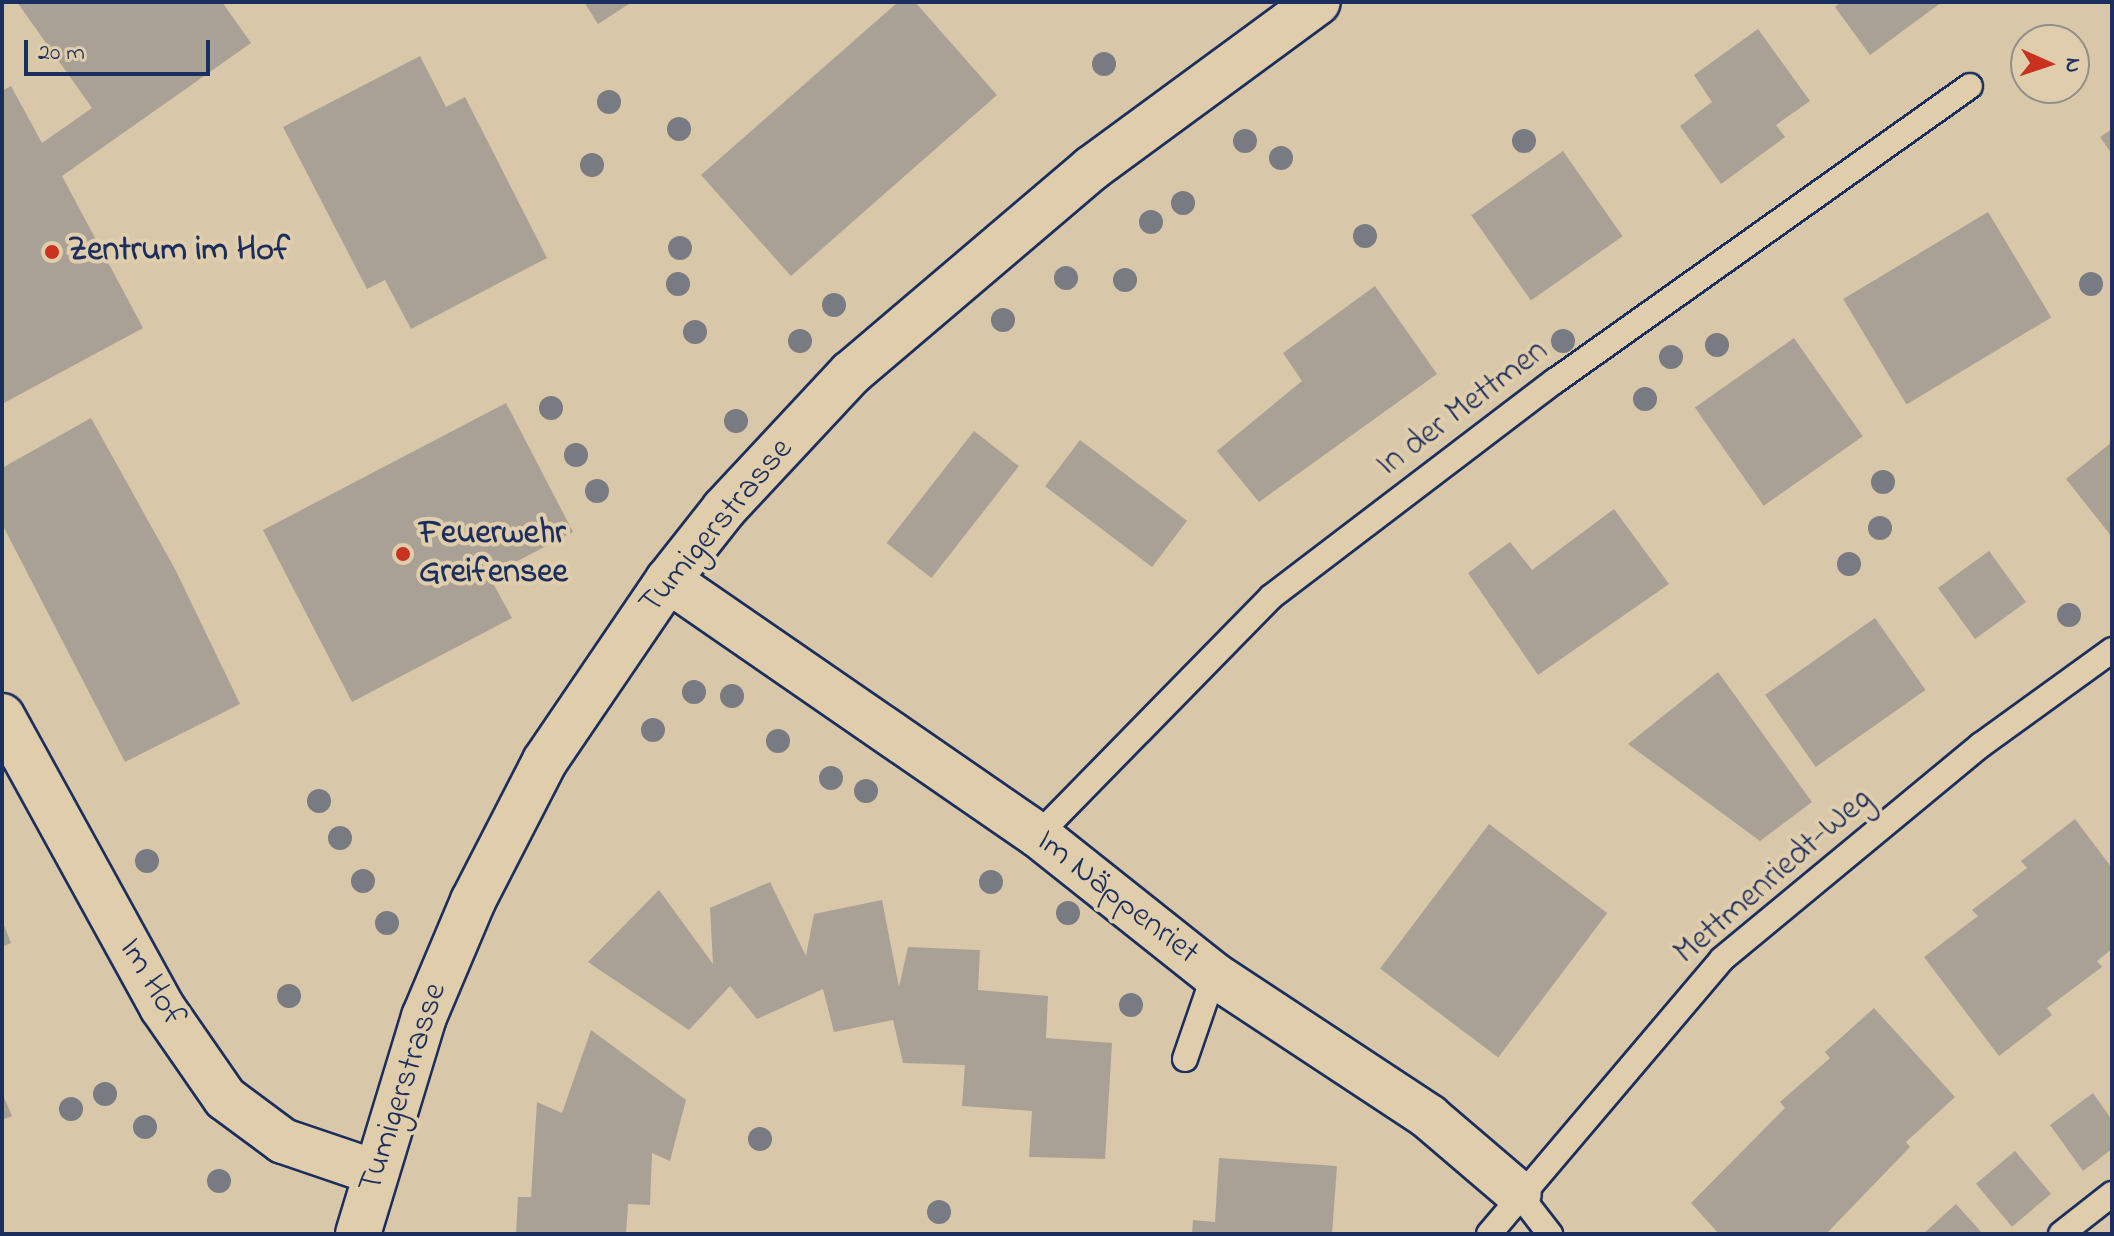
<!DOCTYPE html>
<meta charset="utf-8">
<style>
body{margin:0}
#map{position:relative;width:2114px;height:1236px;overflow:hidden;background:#d8c7a8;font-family:"Indie Flower",sans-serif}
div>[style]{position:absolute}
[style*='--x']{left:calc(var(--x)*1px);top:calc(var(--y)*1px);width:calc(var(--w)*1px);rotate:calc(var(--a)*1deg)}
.building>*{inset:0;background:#aaa196;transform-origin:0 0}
.roads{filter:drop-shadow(2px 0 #1b2f5e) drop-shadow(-2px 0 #1b2f5e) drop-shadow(0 2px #1b2f5e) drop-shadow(0 -2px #1b2f5e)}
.lane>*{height:24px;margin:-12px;padding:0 12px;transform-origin:12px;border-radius:12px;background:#e0cdab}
.street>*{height:44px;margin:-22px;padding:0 22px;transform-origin:22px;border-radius:22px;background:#e0cdab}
.trees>*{width:24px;height:24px;margin:-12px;border-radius:50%;background:#797b83}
.dots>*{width:22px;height:22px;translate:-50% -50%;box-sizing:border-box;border:4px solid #e0cdab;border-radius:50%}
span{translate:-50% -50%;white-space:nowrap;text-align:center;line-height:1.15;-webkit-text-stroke:8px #e0cdab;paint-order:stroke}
.poi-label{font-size:34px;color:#1b2f5e;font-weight:700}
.left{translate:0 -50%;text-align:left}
.street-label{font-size:34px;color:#1b2f5e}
.frame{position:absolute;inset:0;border:4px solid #1b2f5e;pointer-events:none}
.north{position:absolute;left:2010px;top:24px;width:80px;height:80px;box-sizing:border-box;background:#e0cdab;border:2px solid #918e8c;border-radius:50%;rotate:93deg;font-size:22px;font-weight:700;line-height:32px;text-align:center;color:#1b2f5e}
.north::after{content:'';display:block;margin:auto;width:28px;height:36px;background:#c8321e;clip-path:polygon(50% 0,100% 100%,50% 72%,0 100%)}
.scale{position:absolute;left:24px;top:40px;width:186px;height:36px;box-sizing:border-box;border:4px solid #1b2f5e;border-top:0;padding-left:10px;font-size:24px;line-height:28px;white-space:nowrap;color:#1b2f5e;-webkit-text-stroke:6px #e0cdab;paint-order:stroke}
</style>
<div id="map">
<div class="building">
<div style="clip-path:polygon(17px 2px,222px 2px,251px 43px,62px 176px,143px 328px,2px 404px,2px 91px,11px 86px,42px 143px,92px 108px)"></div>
<div style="clip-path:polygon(584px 2px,632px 2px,598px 24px)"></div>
<div style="clip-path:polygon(898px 2px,915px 2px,997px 95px,791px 276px,701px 175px)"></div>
<div style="clip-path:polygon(1841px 2px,1942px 2px,1870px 55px,1835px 7px)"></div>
<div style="clip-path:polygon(1758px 29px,1810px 101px,1776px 125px,1785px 137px,1721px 184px,1680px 126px,1712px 102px,1694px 75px)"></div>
<div style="clip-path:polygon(420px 56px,446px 107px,465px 97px,547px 258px,411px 329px,385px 280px,367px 289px,283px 127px)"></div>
<div style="clip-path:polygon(2112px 129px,2112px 154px,2100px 137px)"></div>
<div style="left:1563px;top:151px;width:104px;height:112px;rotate:55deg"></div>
<div style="left:1988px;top:212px;width:123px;height:169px;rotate:59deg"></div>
<div style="clip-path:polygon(1375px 286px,1437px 374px,1259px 502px,1217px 451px,1302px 381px,1283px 353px)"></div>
<div style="left:1794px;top:338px;width:120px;height:121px;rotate:55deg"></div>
<div style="clip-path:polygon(506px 403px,573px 532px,489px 576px,512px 618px,352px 702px,263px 530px)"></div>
<div style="clip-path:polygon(91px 418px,176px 571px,240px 704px,125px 762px,2px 524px,2px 468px)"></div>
<div style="left:974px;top:431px;width:57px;height:142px;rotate:38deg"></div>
<div style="left:1080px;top:440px;width:134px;height:58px;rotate:37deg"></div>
<div style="clip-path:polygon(2112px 442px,2112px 537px,2066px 479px)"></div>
<div style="clip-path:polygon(1614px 509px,1669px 584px,1538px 675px,1468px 573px,1510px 542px,1532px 570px)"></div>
<div style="left:1989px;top:551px;width:63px;height:63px;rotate:54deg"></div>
<div style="left:1875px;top:618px;width:88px;height:134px;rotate:55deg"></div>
<div style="clip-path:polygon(1718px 672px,1812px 802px,1760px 841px,1628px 744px)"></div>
<div style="clip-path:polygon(2075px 819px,2112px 868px,2112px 949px,2097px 961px,2102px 967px,2047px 1008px,2052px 1015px,1999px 1056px,1924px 957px,1978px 916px,1972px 910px,2027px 868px,2021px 861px)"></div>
<div style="left:1489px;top:824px;width:148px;height:181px;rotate:37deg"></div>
<div style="clip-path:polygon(770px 882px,806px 956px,814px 914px,882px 900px,899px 987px,908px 947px,980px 950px,978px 990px,1048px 996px,1046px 1038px,1112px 1043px,1105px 1159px,1029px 1157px,1032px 1111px,962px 1106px,965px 1065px,903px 1063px,893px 1020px,834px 1032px,823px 989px,757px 1019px,730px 986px,689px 1030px,588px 962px,659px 890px,713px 964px,710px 908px)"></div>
<div style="clip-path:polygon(2px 920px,11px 943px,2px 947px)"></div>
<div style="clip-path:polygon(1874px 1008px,1955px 1097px,1906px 1142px,1910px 1147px,1826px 1234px,1719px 1234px,1691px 1203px,1785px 1108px,1780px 1102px,1830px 1058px,1825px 1052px)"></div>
<div style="clip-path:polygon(591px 1030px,686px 1100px,670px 1161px,652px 1153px,650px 1205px,628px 1204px,626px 1234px,516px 1234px,518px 1197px,531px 1197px,537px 1102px,562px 1113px)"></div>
<div style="clip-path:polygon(2px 1093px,12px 1116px,2px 1120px)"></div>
<div style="clip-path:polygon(2093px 1093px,2112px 1120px,2112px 1149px,2083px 1171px,2050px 1125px)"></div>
<div style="left:2015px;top:1151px;width:56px;height:51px;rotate:50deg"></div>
<div style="clip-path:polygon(1219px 1158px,1337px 1166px,1332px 1234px,1192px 1234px,1193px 1220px,1215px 1222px)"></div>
<div style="clip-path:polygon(1956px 1204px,1983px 1234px,1923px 1234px)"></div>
</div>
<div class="roads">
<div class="lane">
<div style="--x:1038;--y:835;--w:333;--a:-45.6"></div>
<div style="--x:1271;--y:597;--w:357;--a:-37.3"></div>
<div style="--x:1555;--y:381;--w:509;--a:-35.41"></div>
<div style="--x:1185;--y:1059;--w:89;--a:-71"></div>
<div style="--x:1519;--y:1194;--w:51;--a:52.2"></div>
<div style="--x:1489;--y:1234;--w:360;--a:-49.7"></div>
<div style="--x:1722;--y:959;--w:336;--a:-39.6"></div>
<div style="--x:1981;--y:745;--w:162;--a:-35.9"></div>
<div style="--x:2061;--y:1234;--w:65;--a:-38.1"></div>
</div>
<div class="street">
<div style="--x:668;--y:580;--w:449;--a:34.6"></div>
<div style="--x:1038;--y:835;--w:225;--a:38.5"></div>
<div style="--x:1214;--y:975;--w:258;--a:33.4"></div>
<div style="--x:1429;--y:1117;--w:118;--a:40.5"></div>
<div style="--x:2;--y:716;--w:332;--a:61.2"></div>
<div style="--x:162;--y:1007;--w:111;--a:55.3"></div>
<div style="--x:225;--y:1098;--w:72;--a:36.6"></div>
<div style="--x:283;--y:1141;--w:96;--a:18.8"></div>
<div style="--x:358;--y:1234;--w:227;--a:-73.1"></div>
<div style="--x:424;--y:1017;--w:126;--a:-67.1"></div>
<div style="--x:473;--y:901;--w:157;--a:-62.8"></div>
<div style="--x:545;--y:761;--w:219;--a:-55.8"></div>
<div style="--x:668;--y:580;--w:90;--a:-51.7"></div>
<div style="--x:724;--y:509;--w:186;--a:-47"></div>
<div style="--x:851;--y:373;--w:316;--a:-40.4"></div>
<div style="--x:1092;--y:168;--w:280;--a:-36.3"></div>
</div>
</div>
<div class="trees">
<div style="left:1104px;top:64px"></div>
<div style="left:609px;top:102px"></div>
<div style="left:679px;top:129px"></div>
<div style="left:1245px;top:141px"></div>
<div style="left:1524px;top:141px"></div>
<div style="left:1281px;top:158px"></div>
<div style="left:592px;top:165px"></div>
<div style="left:1183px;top:203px"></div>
<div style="left:1151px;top:222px"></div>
<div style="left:1365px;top:236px"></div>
<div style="left:680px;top:248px"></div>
<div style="left:1066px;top:278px"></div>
<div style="left:1125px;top:280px"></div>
<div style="left:678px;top:284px"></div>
<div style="left:2091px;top:284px"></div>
<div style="left:834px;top:305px"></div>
<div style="left:1003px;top:320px"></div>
<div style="left:695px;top:332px"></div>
<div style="left:800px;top:341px"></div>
<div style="left:1563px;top:341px"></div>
<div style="left:1717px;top:345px"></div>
<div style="left:1671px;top:357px"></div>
<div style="left:1645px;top:399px"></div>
<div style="left:551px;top:408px"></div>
<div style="left:736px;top:421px"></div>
<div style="left:576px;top:455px"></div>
<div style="left:1883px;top:482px"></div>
<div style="left:597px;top:491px"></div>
<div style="left:1880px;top:528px"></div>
<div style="left:1849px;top:564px"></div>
<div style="left:2069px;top:615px"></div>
<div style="left:694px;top:692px"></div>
<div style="left:732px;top:696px"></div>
<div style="left:653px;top:730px"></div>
<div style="left:778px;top:741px"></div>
<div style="left:831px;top:778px"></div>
<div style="left:866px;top:791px"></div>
<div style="left:319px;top:801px"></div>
<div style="left:340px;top:838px"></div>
<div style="left:147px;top:861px"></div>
<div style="left:363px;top:881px"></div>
<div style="left:991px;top:882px"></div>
<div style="left:1068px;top:913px"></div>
<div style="left:387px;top:923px"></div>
<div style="left:289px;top:996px"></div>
<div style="left:1131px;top:1005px"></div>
<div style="left:105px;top:1094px"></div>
<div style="left:71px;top:1109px"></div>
<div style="left:145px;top:1127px"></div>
<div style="left:760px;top:1139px"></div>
<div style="left:219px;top:1181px"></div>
<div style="left:939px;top:1212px"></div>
</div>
<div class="dots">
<div style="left:52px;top:252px;background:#c8321e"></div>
<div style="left:403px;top:554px;background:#c8321e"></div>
</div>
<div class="poi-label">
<span class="left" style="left:68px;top:252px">Zentrum im Hof</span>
<span class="left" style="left:419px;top:554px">Feuerwehr<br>Greifensee</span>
</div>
<div class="street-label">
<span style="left:1463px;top:409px;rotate:-37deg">In der Mettmen</span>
<span style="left:717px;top:527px;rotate:-50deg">Tumigerstrasse</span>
<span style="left:1774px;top:877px;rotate:-41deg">Mettmenriedt-Weg</span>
<span style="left:1117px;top:898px;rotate:38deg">Im Näppenriet</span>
<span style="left:151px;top:983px;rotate:59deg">Im Hof</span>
<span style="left:404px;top:1088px;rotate:-72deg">Tumigerstrasse</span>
</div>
<div class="frame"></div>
<div class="north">N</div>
<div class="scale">20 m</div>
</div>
